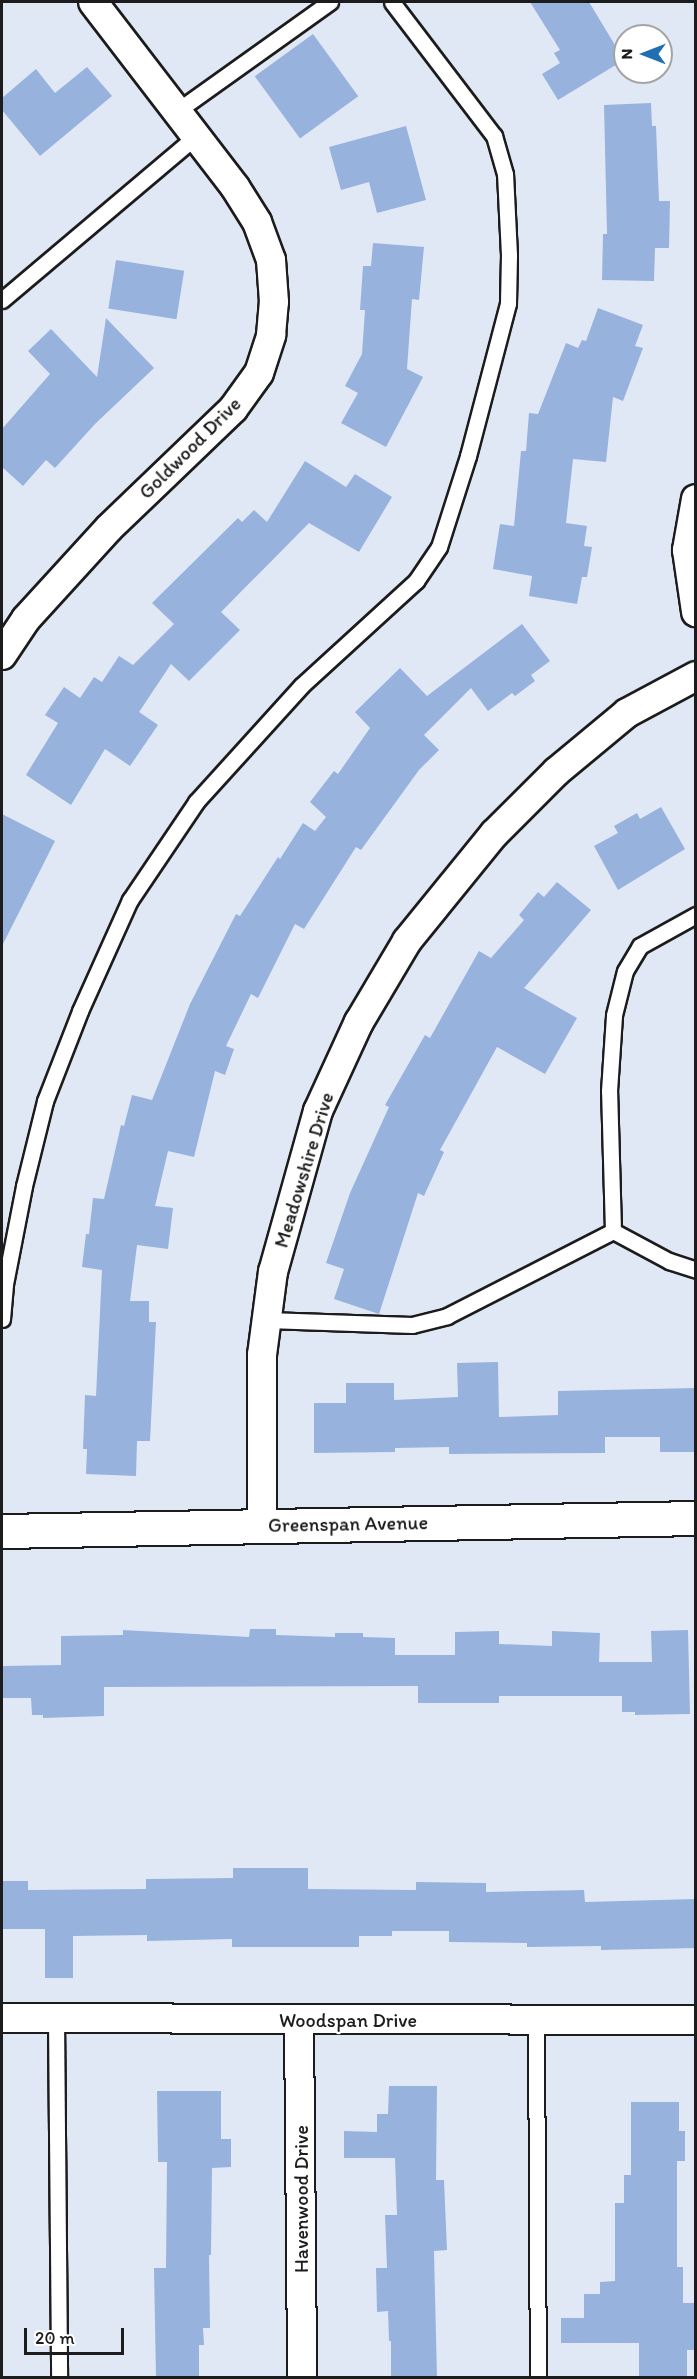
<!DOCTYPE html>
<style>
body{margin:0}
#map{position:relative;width:697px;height:2379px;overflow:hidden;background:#e0e8f5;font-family:Itim,sans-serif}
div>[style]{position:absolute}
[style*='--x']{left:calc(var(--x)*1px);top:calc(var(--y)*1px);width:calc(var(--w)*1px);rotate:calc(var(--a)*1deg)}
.building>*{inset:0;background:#98b2de;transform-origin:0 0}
.roads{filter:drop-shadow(2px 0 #1c1c1c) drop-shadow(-2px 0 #1c1c1c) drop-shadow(0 2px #1c1c1c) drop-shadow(0 -2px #1c1c1c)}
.service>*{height:15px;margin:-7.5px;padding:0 7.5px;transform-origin:7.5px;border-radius:7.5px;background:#fff}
.minor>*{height:28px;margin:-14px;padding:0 14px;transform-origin:14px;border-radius:14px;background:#fff}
.tertiary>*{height:33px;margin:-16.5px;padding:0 16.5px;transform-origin:16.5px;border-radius:16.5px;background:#fff}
span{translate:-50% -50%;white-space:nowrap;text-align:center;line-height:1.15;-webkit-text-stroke:4.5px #fff;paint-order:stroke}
.street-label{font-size:20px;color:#1c1c1c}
.frame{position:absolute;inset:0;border:3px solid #1c1c1c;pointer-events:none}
.north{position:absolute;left:613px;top:24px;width:60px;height:60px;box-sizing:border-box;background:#fff;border:2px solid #a4a4a4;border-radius:50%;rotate:270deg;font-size:16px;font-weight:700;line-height:24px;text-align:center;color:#1c1c1c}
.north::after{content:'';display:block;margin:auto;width:21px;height:27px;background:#1f6fb2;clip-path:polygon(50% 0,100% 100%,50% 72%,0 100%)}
.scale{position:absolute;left:24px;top:2328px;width:100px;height:27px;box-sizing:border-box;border:3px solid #1c1c1c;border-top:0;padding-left:8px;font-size:18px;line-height:21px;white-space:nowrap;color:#1c1c1c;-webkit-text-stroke:4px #fff;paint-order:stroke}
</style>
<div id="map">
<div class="building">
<div style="clip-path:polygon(530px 2px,589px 2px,624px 60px,558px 100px,542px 74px,560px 63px,554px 53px,560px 50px)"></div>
<div style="left:313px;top:34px;width:77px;height:72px;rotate:54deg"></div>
<div style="clip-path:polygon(87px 67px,112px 96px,40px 156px,2px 110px,2px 98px,36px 69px,55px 93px)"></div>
<div style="clip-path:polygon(651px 103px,652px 126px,656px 126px,659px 201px,670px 201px,669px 248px,655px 248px,654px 281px,602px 280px,603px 234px,607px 234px,604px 105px)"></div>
<div style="clip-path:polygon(406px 126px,426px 200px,377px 213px,369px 182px,341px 190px,329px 147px)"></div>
<div style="clip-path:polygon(373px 243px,424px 247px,419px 300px,412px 299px,407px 369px,423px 377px,386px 447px,341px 423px,358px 393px,345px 386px,362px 354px,365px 310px,360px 310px,363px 266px,371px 266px)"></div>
<div style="left:116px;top:260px;width:69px;height:49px;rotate:9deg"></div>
<div style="clip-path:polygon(598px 308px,643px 325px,635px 346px,643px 348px,623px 401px,613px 397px,606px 462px,573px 459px,566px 523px,587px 526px,584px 546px,592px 547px,587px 577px,582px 577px,577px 604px,529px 596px,532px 576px,493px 569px,500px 524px,514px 526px,521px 451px,526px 451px,529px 413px,538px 414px,566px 343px,578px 348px,582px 340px,586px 341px)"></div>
<div style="clip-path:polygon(106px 318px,154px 368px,95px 424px,55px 468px,46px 460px,23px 486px,2px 467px,2px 429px,50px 374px,28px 351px,51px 329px,97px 377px)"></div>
<div style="clip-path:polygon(305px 461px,346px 487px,355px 474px,392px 497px,359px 552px,309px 523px,221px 612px,240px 630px,189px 681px,171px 664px,139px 712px,158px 725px,130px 766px,105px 749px,71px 805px,26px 775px,58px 723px,45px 715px,64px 687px,80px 698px,94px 677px,102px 682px,119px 656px,133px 665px,174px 624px,152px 603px,238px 518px,242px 522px,254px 510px,267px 522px)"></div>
<div style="clip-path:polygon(522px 624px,550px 661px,531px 675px,535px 681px,515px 696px,512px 693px,488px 711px,471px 688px,424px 735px,439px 750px,419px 770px,361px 850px,356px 847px,304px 929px,295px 924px,258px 998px,251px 994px,226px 1046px,234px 1049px,225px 1075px,215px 1071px,194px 1157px,168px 1151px,155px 1206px,173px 1208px,168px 1249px,137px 1245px,130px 1301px,149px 1301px,149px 1322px,156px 1322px,150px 1441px,137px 1441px,136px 1476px,86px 1474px,87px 1449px,83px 1449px,85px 1395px,96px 1396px,102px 1270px,82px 1267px,86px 1234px,89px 1234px,93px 1198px,104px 1199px,121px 1125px,124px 1126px,132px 1095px,152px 1100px,190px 1004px,236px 914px,240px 916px,278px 857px,280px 859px,303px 823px,315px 831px,326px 817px,310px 802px,334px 771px,338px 774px,370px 728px,355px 712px,400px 668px,427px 696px)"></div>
<div style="clip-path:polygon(661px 807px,685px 849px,618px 890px,594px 846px,618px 833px,614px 826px,637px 813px,640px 819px)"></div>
<div style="clip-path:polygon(2px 814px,55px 841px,2px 946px)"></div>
<div style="clip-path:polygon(557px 882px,591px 910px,524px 988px,577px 1018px,545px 1074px,497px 1047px,440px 1150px,444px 1152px,424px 1196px,418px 1193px,379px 1314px,334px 1299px,344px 1269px,326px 1263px,350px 1193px,389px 1107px,385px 1105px,425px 1035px,430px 1038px,479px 951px,491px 958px,524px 920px,519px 915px,538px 892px,544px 897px)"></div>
<div style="clip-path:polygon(498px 1362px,499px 1417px,558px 1415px,558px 1391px,696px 1388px,696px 1452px,660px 1452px,660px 1437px,605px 1437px,605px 1453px,449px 1454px,449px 1447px,395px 1448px,395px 1452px,314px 1453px,314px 1403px,346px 1403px,346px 1383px,394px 1383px,394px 1400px,458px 1397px,457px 1363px)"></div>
<div style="clip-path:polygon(250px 1629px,276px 1629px,276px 1635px,335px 1637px,335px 1633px,363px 1633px,363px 1637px,395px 1638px,395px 1655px,455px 1655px,455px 1632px,499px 1631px,499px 1644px,552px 1646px,552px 1631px,600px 1633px,599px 1662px,652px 1662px,651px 1631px,688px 1630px,690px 1714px,635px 1715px,635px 1712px,622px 1712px,622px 1696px,499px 1696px,499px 1703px,418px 1703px,418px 1686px,104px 1687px,104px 1716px,43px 1718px,43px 1715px,32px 1715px,31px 1698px,2px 1698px,2px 1666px,61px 1665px,61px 1636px,123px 1635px,123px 1630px,249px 1637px)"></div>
<div style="clip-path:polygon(233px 1868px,308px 1868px,308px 1889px,416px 1890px,416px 1882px,486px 1883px,486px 1892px,584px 1890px,585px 1902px,696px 1899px,696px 1948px,601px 1950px,601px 1946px,527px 1947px,527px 1943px,449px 1942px,449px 1931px,392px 1931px,392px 1936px,359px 1936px,359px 1947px,232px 1947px,232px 1939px,147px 1941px,147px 1935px,73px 1936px,73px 1978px,45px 1978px,45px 1929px,2px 1929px,2px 1881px,28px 1881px,28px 1890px,146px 1889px,146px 1879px,233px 1878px)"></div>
<div style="clip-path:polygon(389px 2086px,437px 2086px,436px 2180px,444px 2180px,447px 2250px,434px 2251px,437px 2378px,391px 2378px,391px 2341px,389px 2341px,388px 2311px,377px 2312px,376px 2268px,387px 2268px,385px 2215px,397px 2215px,395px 2158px,344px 2158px,344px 2131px,377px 2132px,377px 2114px,388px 2114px)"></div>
<div style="clip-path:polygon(157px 2091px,221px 2091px,221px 2139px,231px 2139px,231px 2167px,212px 2168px,211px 2255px,209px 2255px,210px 2328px,203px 2328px,204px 2345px,199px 2345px,199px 2378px,156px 2378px,154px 2268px,166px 2268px,167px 2162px,158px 2162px)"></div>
<div style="clip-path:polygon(631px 2102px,679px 2102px,679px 2131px,685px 2131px,685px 2161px,677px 2161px,677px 2267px,683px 2267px,683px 2303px,695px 2303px,696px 2350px,687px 2350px,687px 2378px,639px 2378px,639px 2343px,561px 2343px,561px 2318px,584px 2318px,584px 2294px,600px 2294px,600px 2282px,615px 2281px,615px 2203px,624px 2203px,624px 2175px,631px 2175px)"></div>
</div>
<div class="roads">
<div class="service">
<div style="--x:177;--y:111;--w:188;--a:-35.5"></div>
<div style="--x:2;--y:300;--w:254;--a:-40.2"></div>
<div style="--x:613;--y:1231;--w:64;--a:28.2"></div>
<div style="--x:669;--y:1261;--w:28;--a:18"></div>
<div style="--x:2;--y:1319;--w:35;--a:-85"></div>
<div style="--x:5;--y:1284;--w:100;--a:-79"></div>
<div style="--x:24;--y:1186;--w:88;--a:-76.1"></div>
<div style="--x:45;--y:1101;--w:97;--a:-68.7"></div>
<div style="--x:80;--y:1011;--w:122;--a:-65.8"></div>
<div style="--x:130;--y:900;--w:118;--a:-56"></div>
<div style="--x:196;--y:802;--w:156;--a:-47.8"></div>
<div style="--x:301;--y:686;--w:156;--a:-42.4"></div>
<div style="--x:416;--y:581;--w:41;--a:-55.9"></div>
<div style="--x:439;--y:547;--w:96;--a:-72.3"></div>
<div style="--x:468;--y:456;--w:158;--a:-75.3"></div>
<div style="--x:508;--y:303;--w:48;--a:-88.8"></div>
<div style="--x:509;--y:255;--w:81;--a:-92.8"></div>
<div style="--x:505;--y:174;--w:40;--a:-106"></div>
<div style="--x:494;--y:136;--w:168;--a:-127.3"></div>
<div style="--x:267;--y:1320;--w:145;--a:2"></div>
<div style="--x:412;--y:1325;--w:36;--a:-14"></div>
<div style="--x:447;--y:1316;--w:186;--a:-27.1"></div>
<div style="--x:613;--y:1231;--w:140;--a:-91.6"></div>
<div style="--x:609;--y:1091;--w:76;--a:-86.2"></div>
<div style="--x:614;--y:1015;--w:45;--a:-76"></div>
<div style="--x:625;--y:971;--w:29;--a:-59"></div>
<div style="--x:640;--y:946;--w:64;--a:-29"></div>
<div style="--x:56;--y:2018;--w:360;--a:89.5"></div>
<div style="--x:536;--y:2020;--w:358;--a:89.7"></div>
</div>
<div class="minor">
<div style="--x:696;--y:499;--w:52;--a:100"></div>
<div style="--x:687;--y:550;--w:63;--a:81.7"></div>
<div style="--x:2;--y:655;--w:43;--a:-56.3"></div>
<div style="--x:26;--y:619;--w:123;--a:-47.6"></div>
<div style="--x:109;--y:528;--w:172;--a:-43.8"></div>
<div style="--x:233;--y:409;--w:44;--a:-54.2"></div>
<div style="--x:259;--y:373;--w:40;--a:-72"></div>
<div style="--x:271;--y:335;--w:33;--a:-85"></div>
<div style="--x:274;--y:302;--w:42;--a:-94.1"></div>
<div style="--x:271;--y:260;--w:40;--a:-110.2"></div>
<div style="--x:257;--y:222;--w:41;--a:-122.2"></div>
<div style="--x:235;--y:187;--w:233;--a:-127.5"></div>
<div style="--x:262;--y:1525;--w:170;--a:-90"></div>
<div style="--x:262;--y:1355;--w:84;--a:-82.5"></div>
<div style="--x:273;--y:1272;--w:167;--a:-74.4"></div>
<div style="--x:318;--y:1111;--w:98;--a:-65.3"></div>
<div style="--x:359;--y:1022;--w:94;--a:-59.3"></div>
<div style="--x:407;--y:941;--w:138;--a:-50.9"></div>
<div style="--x:494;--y:834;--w:88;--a:-45"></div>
<div style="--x:556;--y:772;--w:92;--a:-39.7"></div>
<div style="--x:627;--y:713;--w:78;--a:-28.2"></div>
<div style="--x:2;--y:2018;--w:694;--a:0.17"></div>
<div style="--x:299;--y:2020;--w:358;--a:89.5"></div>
</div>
<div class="tertiary">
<div style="--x:2;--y:1531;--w:694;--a:-1.07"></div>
</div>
</div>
<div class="street-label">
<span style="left:190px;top:448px;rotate:-45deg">Goldwood Drive</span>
<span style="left:304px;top:1170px;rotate:-73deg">Meadowshire Drive</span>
<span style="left:348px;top:1524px;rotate:-1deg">Greenspan Avenue</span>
<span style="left:348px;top:2020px">Woodspan Drive</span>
<span style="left:301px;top:2199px;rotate:-90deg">Havenwood Drive</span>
</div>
<div class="frame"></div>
<div class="north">N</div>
<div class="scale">20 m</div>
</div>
